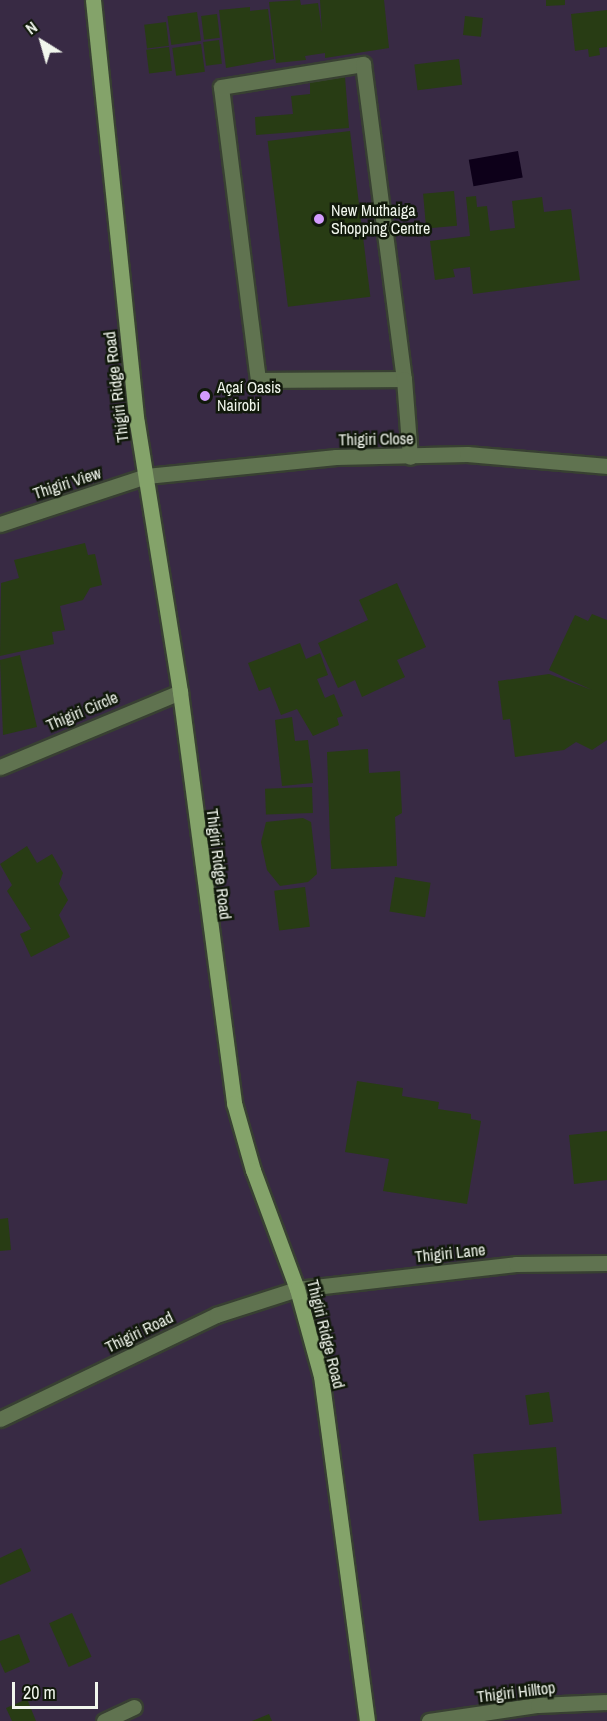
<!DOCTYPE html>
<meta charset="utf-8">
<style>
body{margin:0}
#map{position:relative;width:607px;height:1721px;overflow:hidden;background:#1a2214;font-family:"Archivo Narrow",sans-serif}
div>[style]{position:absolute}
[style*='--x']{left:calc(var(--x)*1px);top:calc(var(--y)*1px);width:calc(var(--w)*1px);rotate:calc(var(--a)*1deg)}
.green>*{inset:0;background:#382a44;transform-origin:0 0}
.water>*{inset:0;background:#0d0019;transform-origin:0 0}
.building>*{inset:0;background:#283c14;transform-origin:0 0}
.roads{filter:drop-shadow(2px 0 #384032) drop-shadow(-2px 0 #384032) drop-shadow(0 2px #384032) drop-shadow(0 -2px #384032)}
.lane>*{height:15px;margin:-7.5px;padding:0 7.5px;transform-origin:7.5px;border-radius:7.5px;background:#607350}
.street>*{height:15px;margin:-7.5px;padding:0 7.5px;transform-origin:7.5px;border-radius:7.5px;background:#607350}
.secondary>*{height:15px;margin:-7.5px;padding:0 7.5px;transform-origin:7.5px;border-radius:7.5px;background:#84a36a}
.dots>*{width:16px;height:16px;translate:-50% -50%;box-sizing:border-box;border:3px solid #11190b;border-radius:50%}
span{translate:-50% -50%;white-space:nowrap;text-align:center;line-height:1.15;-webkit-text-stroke:5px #11190b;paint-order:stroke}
.poi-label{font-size:16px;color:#f1f6ed}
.left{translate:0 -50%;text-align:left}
.street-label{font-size:16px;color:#f1f6ed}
.north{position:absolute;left:12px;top:12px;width:60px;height:60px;-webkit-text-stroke:4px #11190b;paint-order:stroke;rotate:323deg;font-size:16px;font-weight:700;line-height:24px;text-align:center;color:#f1f6ed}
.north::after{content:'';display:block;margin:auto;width:21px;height:27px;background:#f1f6ed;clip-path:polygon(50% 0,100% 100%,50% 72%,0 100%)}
.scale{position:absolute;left:12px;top:1682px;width:86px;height:27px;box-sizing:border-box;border:3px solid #f1f6ed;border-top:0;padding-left:8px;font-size:18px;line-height:21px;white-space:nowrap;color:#f1f6ed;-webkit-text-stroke:4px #11190b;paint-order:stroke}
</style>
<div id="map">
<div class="green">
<div style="left:0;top:0;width:607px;height:1721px"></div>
</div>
<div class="water">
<div style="left:518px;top:151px;width:27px;height:50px;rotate:80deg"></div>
</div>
<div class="building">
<div style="clip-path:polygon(300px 0,301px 5px,318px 3px,322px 32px,320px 0,384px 0,389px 48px,325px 58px,325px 53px,305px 56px,306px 60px,276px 63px,269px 2px)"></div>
<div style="clip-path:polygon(546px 0,565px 0,565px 5px,546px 6px)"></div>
<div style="clip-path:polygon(250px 7px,250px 11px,268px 9px,274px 59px,226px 68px,219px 10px)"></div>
<div style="clip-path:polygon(607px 10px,607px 47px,599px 48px,600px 55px,589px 57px,588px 49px,575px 51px,571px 14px)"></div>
<div style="left:197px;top:12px;width:29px;height:30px;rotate:82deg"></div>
<div style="left:217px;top:14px;width:24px;height:16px;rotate:83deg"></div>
<div style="left:465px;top:16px;width:18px;height:19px;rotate:6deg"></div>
<div style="left:166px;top:22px;width:24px;height:22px;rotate:83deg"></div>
<div style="left:219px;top:40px;width:24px;height:16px;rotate:83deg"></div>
<div style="left:201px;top:44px;width:28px;height:29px;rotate:82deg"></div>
<div style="left:169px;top:47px;width:24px;height:23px;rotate:83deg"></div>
<div style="left:459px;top:59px;width:26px;height:45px;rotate:83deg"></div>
<div style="clip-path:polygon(345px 77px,349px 128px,256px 135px,255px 117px,293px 114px,291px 96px,310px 94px,310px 81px)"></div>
<div style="left:350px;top:131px;width:167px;height:83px;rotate:83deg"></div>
<div style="left:454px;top:191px;width:35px;height:31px;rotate:85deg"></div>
<div style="clip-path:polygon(476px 196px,477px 207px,487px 206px,490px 231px,515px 228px,512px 201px,542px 197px,544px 212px,571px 209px,580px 280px,473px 294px,470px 267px,453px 269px,455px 277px,435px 280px,430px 241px,470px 236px,466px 197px)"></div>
<div style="clip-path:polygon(85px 543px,88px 555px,95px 554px,102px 585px,90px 588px,83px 600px,60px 606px,65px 630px,52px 632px,54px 644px,0 656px,1px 583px,19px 578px,14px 560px)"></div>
<div style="clip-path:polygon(397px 583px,426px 647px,397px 660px,405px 677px,362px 697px,355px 680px,338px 688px,318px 643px,368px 620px,359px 600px)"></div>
<div style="clip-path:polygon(592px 614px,607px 620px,607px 740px,592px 750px,576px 742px,564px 750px,515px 757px,510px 719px,503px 720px,498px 681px,549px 674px,592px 690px,549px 670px,575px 615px,588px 621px)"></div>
<div style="clip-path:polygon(300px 643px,306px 659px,320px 653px,328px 675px,317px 679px,325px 698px,334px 694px,343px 716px,337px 718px,339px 725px,313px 736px,297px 709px,281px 715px,270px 687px,259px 691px,248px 663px)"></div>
<div style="clip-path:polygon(20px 655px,37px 727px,3px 735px,0 660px)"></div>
<div style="clip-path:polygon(292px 717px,295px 741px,308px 740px,313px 783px,282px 786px,275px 720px)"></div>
<div style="clip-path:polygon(368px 749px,369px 773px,400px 771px,402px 813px,395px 817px,397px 866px,331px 869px,327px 752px)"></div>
<div style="left:312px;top:787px;width:26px;height:47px;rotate:88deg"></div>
<div style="clip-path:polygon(303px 818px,311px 822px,317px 874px,308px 882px,280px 886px,267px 870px,261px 842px,266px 822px)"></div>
<div style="clip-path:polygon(27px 846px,37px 863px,52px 854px,63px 873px,59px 884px,68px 900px,59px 915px,70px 937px,31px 957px,20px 934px,31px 929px,7px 891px,12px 885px,0 864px)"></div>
<div style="left:395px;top:877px;width:36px;height:35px;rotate:9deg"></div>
<div style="left:305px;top:887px;width:40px;height:31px;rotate:83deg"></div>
<div style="clip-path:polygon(357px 1081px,403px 1088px,402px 1096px,439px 1102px,438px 1109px,471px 1114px,471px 1119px,481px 1121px,467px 1204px,383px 1191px,389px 1159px,345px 1152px)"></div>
<div style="clip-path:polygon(607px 1131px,607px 1180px,574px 1184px,569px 1135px)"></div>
<div style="clip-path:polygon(8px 1218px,11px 1250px,0 1251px,0 1219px)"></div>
<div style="left:549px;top:1392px;width:30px;height:24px;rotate:82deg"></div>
<div style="left:556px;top:1447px;width:67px;height:83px;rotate:85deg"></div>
<div style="clip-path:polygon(21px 1548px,31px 1571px,0 1585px,0 1558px)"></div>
<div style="left:72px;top:1613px;width:48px;height:25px;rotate:66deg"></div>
<div style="clip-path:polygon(19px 1634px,30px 1662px,5px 1673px,0 1662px,0 1641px)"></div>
<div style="clip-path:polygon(27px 1699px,36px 1721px,12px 1721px,6px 1708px)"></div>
<div style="clip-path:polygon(269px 1714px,272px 1721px,252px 1721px)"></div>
</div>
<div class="roads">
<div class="lane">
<div style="--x:404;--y:379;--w:146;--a:179.6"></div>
<div style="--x:258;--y:380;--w:295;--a:-97.2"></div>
<div style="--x:221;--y:87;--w:144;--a:-9.2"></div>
<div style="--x:363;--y:64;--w:318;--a:82.6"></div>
<div style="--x:404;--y:379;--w:78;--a:85.6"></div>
</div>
<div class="street">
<div style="--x:0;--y:524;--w:154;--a:-18.2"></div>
<div style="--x:146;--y:476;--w:191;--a:-5.7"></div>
<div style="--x:336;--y:457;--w:131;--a:-1.3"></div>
<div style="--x:467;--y:454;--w:141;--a:4.9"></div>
<div style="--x:0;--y:767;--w:195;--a:-22.6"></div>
<div style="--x:0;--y:1419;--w:240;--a:-25.7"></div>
<div style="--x:216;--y:1315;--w:85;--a:-17.8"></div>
<div style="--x:297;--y:1289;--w:220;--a:-6.5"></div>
<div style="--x:516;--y:1264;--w:91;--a:-0.6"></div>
<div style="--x:104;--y:1721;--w:33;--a:-25"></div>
<div style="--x:429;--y:1721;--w:110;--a:-8.4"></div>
<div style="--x:538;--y:1705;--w:69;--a:-2.5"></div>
</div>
<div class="secondary">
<div style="--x:93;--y:0;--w:425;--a:84.1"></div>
<div style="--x:137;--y:423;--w:272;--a:80.9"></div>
<div style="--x:180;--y:692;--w:415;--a:82.5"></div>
<div style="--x:234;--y:1103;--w:70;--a:74.2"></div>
<div style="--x:253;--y:1170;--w:127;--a:69.7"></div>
<div style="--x:297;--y:1289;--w:90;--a:74.6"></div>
<div style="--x:321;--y:1376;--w:348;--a:82.4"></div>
</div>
</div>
<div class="dots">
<div style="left:319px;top:219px;background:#d39cfd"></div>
<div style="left:205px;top:396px;background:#d39cfd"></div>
</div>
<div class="poi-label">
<span class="left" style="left:331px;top:219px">New Muthaiga<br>Shopping Centre</span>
<span class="left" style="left:217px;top:396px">Açaí Oasis<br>Nairobi</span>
</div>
<div class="street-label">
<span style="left:116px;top:387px;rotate:-97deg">Thigiri Ridge Road</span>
<span style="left:376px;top:439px;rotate:-1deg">Thigiri Close</span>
<span style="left:67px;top:483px;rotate:-18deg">Thigiri View</span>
<span style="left:82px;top:711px;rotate:-23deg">Thigiri Circle</span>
<span style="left:219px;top:864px;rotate:83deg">Thigiri Ridge Road</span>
<span style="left:450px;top:1253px;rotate:-6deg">Thigiri Lane</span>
<span style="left:139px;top:1332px;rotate:-26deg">Thigiri Road</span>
<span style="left:326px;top:1334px;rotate:76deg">Thigiri Ridge Road</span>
<span style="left:516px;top:1692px;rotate:-7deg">Thigiri Hilltop</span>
</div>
<div class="north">N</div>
<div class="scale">20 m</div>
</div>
